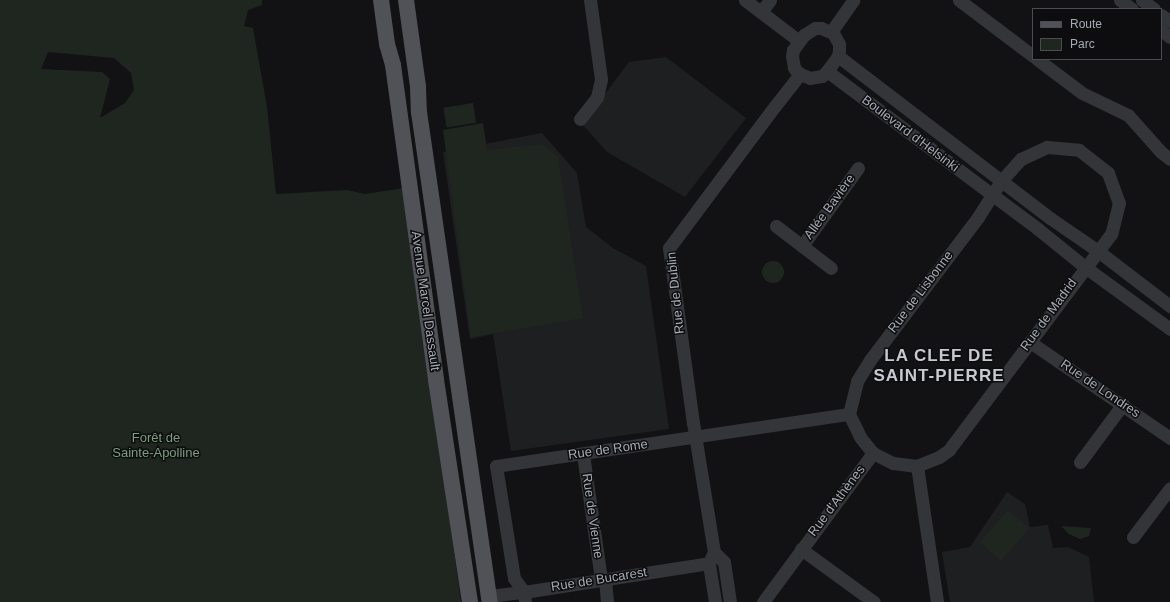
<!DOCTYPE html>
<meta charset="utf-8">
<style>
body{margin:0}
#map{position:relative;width:1170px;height:602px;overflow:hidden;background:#121214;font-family:Helvetica,sans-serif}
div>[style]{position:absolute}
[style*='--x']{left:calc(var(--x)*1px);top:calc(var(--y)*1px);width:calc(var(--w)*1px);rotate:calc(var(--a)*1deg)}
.built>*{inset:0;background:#1e1f21}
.green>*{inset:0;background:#1f261f;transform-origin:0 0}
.round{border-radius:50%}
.minor>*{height:13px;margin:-6.5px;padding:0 6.5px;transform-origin:6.5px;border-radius:6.5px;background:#343538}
.major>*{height:16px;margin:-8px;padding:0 8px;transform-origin:8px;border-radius:8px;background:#505257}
span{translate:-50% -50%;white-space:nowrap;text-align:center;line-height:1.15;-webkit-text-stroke:3px #0d0d0f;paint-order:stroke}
.street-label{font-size:13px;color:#a5aab3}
.park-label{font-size:13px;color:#7d9d7e}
.district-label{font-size:17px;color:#c6c9cf;font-weight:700;letter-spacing:1px}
.legend{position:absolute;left:1032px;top:8px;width:130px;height:52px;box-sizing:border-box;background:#0d0d0f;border:1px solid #4a4c51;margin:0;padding:5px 7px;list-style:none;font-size:12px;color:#a5aab3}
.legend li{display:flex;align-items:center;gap:8px;height:20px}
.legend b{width:20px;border:1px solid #4a4c51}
</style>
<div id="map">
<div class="built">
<div style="clip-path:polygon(666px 57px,746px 118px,685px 197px,607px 152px,582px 124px,629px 62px)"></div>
<div style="clip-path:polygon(542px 133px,577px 173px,586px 227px,613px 248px,646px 266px,669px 429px,511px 451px,493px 334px,470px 339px,443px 152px)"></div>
<div style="clip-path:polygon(1007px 492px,1025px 504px,1030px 527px,1048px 525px,1053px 548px,1068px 547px,1089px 557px,1094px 602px,950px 602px,942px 552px,970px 547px)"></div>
</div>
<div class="green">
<div style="clip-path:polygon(evenodd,0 0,262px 0,262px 5px,248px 10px,244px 26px,253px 28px,267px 107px,276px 194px,347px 190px,365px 194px,404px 188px,461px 602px,0 602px,0 0,48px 52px,114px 58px,131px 73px,134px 90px,125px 103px,100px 118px,110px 79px,102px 72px,41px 69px,48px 52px)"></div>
<div style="left:473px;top:103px;width:20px;height:30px;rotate:81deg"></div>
<div style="clip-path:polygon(483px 123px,487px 150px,542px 144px,558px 157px,583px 318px,471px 337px,443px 130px)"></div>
<div class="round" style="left:762px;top:261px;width:22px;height:22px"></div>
<div style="left:1008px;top:510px;width:28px;height:43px;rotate:41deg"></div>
<div style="clip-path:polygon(1061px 526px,1091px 528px,1089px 536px,1080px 539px,1069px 534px)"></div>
</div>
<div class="minor">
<div style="--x:745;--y:0;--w:68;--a:37.2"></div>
<div style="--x:959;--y:0;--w:93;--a:37.1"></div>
<div style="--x:1120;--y:0;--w:15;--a:37"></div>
<div style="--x:1142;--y:0;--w:15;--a:37"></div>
<div style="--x:761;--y:12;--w:15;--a:-53"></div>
<div style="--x:1161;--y:15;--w:11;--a:34"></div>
<div style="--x:815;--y:28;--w:6;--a:0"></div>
<div style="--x:821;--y:28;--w:13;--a:23"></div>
<div style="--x:833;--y:33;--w:13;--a:61"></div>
<div style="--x:839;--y:44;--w:6;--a:90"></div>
<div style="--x:839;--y:50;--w:6;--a:99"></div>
<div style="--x:838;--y:56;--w:19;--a:126"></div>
<div style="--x:827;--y:71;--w:7;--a:135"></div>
<div style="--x:822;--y:76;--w:12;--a:171"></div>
<div style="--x:810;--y:78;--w:11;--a:-158"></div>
<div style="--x:800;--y:74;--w:8;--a:-135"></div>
<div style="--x:794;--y:68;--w:12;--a:-99"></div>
<div style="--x:792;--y:56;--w:6;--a:-81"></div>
<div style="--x:793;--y:50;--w:19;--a:-54"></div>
<div style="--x:804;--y:35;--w:13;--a:-32"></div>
<div style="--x:1161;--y:30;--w:11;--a:38"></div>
<div style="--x:831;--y:32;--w:39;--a:-55"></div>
<div style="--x:838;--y:56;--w:267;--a:37.4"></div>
<div style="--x:1050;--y:218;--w:58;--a:34.5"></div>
<div style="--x:1098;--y:251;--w:91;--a:37.4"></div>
<div style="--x:1037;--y:59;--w:56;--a:37.1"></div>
<div style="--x:1082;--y:93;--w:51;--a:25.6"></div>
<div style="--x:1128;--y:115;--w:50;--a:48.3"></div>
<div style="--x:1161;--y:152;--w:11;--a:38"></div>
<div style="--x:827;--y:71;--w:264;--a:36.8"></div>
<div style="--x:1038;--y:229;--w:60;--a:39"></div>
<div style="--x:1085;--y:267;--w:105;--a:36.1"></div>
<div style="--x:580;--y:119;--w:28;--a:-52"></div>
<div style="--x:597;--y:97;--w:18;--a:-77"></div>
<div style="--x:601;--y:79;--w:80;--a:-97.9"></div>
<div style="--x:776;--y:226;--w:69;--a:37.4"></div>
<div style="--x:802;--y:246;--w:96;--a:-54.3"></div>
<div style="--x:1030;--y:342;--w:170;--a:34.4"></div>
<div style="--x:849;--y:414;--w:34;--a:-76"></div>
<div style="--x:857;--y:381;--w:25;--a:-58"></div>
<div style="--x:870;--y:360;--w:179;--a:-52.9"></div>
<div style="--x:978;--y:217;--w:43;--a:-57.4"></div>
<div style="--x:1001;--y:181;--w:30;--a:-48"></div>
<div style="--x:1021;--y:159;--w:29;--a:-25"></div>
<div style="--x:1047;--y:147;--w:32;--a:5"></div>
<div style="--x:1079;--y:150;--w:37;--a:38"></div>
<div style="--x:1108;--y:173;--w:32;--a:70"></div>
<div style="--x:1119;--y:203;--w:32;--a:104"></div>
<div style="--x:1111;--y:234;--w:270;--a:126.9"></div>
<div style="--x:949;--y:450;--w:12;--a:145"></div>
<div style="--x:939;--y:457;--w:24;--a:158"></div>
<div style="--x:849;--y:414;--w:25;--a:64"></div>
<div style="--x:860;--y:437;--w:21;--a:51"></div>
<div style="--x:873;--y:453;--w:22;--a:27"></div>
<div style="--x:893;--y:463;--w:24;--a:7"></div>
<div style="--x:583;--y:454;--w:126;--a:81.8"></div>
<div style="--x:1080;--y:462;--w:72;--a:-53.4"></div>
<div style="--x:917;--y:466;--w:137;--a:81.6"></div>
<div style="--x:1133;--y:537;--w:61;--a:-52.9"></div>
<div style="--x:801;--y:549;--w:90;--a:36"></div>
<div style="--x:714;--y:552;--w:131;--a:-99.2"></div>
<div style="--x:693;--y:423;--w:177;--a:-97.8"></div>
<div style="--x:669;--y:248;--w:177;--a:-53.3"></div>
<div style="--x:775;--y:106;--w:41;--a:-52"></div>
<div style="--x:605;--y:579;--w:23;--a:85"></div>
<div style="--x:489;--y:596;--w:35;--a:-7"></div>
<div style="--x:524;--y:592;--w:187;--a:-8.9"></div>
<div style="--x:525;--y:602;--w:10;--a:-96"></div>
<div style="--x:524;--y:592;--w:17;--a:-126"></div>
<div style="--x:514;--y:578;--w:113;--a:-99.1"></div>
<div style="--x:496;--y:466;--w:357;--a:-8.4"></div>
<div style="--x:715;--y:602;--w:39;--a:-99"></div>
<div style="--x:709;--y:563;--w:12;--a:-66"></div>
<div style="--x:714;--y:552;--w:14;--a:45"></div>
<div style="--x:724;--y:562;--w:40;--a:81.5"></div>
<div style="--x:763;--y:602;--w:185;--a:-53.6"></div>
</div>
<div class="major">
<div style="--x:381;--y:0;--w:44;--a:82.2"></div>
<div style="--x:387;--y:44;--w:22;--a:74"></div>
<div style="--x:393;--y:65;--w:318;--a:82.2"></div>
<div style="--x:436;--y:380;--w:225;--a:81.3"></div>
<div style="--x:406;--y:0;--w:88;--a:82.1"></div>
<div style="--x:418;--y:87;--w:25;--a:88"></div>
<div style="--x:419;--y:112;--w:495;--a:81.8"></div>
</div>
<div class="street-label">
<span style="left:910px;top:134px;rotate:37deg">Boulevard d'Helsinki</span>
<span style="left:830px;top:207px;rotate:-54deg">Allée Bavière</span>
<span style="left:921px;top:292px;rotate:-53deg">Rue de Lisbonne</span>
<span style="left:676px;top:293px;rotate:-96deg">Rue de Dublin</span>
<span style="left:425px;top:301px;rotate:82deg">Avenue Marcel Dassault</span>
<span style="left:1049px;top:315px;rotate:-54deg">Rue de Madrid</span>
<span style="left:1100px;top:389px;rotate:34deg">Rue de Londres</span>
<span style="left:608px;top:450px;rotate:-8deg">Rue de Rome</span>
<span style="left:837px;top:501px;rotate:-53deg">Rue d'Athènes</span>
<span style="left:592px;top:516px;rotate:82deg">Rue de Vienne</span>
<span style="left:599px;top:580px;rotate:-9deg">Rue de Bucarest</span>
</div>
<div class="park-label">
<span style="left:156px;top:446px">Forêt de<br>Sainte-Apolline</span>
</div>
<div class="district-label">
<span style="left:939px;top:366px">LA CLEF DE<br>SAINT-PIERRE</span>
</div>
<ul class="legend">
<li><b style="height:5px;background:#505257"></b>Route</li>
<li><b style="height:11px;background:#1f261f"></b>Parc</li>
</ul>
</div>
